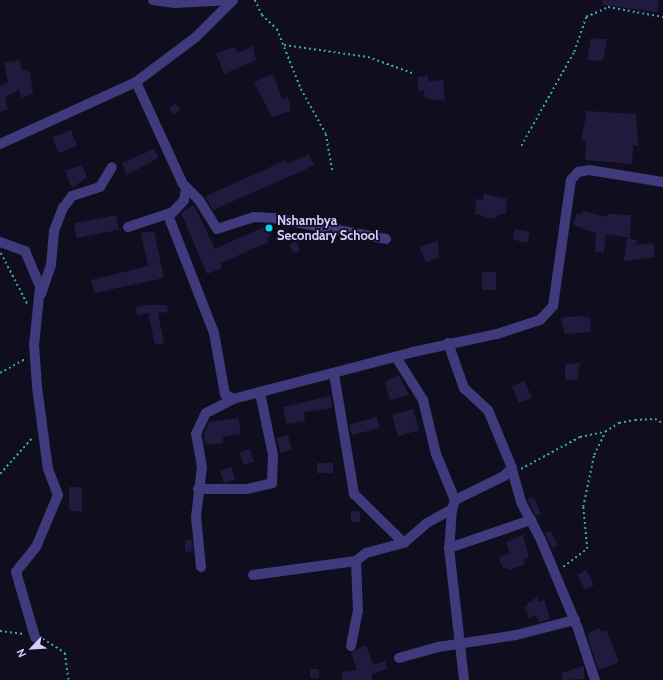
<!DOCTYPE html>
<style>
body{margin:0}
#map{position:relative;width:663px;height:680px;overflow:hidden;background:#100d1e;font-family:Cabin,sans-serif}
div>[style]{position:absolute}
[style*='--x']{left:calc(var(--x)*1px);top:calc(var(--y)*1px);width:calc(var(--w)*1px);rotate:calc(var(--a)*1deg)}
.building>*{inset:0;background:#221a3e;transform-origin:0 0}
.path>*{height:1.5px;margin-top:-0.75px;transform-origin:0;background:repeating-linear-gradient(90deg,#32aba6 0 2px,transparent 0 5px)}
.minor>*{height:10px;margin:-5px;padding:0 5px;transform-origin:5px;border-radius:5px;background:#3e3a7b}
.dots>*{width:11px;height:11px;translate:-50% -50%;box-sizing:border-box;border:2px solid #100d1e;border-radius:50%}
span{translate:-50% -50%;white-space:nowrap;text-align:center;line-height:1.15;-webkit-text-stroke:3.5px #100d1e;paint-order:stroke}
.poi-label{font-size:13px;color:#d3ccfd;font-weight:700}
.left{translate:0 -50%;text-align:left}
.north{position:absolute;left:12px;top:628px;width:40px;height:40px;-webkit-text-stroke:3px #100d1e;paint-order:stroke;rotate:245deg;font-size:11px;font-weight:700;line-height:16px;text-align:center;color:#d3ccfd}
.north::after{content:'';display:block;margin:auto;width:14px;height:18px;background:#d3ccfd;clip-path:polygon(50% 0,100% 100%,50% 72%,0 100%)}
</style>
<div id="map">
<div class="building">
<div style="clip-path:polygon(603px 0,659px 0,657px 12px,603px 5px)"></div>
<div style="clip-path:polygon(591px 38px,607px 39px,603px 61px,587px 60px)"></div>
<div style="clip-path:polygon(253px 46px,256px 60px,224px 74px,216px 53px,235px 47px,238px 53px)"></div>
<div style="clip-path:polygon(20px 60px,22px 70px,30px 72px,33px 94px,22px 98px,19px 90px,5px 97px,8px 109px,0 112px,0 86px,8px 82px,4px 63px)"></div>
<div style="clip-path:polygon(273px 74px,282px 99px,287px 97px,290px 104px,290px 111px,272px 117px,254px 82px)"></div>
<div style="clip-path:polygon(428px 76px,428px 81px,443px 80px,445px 101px,425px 98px,424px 91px,419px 91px,417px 77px)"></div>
<div style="left:175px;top:103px;width:8px;height:8px;rotate:50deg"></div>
<div style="clip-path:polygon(587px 111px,636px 114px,638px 146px,633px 145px,632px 164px,585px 160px,586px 141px,581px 140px)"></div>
<div style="left:71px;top:130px;width:17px;height:20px;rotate:69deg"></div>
<div style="clip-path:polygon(154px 149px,158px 158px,127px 175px,122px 163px)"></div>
<div style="clip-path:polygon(309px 154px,314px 165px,304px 170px,213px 210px,207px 200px,206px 196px,286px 160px,287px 164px)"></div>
<div style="clip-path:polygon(82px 165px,87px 177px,72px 188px,65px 171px)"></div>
<div style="clip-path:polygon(484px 194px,507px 199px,506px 214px,499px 214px,494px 219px,475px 214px,476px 199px,483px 200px)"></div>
<div style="clip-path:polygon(194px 205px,215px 249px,266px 226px,271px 236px,267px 238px,268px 242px,221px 263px,222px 268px,207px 274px,181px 213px)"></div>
<div style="clip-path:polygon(582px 211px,608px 217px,608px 214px,631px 215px,630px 238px,606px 234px,604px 253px,595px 252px,596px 233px,573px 225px,576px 214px,581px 215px)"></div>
<div style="left:116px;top:215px;width:15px;height:43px;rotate:79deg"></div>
<div style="left:515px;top:229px;width:15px;height:11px;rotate:11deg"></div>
<div style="clip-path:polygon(154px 231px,164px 278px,95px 293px,91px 280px,148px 266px,141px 233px)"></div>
<div style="clip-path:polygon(627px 238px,637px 240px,636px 245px,653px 243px,655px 257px,624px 261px)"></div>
<div style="clip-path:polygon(296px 241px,300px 250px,294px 253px,289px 245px)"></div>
<div style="clip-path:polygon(438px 241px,439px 258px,426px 262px,419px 247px)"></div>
<div style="left:482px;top:272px;width:14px;height:18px"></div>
<div style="clip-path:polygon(146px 305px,167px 305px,168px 312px,158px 313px,164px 343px,155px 345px,148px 313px,137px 315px,136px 307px)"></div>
<div style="clip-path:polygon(579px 316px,590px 318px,591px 332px,565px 334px,561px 318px)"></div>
<div style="clip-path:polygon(580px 363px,577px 380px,565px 380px,565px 364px)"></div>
<div style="clip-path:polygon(399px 375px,409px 395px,390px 400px,385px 382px)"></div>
<div style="left:525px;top:381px;width:18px;height:14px;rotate:68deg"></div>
<div style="clip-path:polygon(331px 396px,332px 408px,304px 412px,305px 421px,286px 424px,283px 407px)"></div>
<div style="left:413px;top:409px;width:22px;height:22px;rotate:74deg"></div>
<div style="left:377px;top:417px;width:11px;height:29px;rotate:75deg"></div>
<div style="clip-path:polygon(238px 418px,241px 434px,223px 437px,223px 443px,205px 445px,204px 433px,209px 422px)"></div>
<div style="left:288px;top:435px;width:15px;height:12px;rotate:74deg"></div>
<div style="left:250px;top:449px;width:13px;height:11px;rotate:72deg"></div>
<div style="left:333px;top:463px;width:10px;height:16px;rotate:90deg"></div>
<div style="left:231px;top:467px;width:13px;height:12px;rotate:72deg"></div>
<div style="left:69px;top:487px;width:13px;height:24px"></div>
<div style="clip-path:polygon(534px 497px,541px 514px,536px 516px,527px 499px)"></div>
<div style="left:351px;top:511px;width:9px;height:11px"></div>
<div style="clip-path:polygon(550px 531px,558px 545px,552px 548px,545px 533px)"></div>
<div style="clip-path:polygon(523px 535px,529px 557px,524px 559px,525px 564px,508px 570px,507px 567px,503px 569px,499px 558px,510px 553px,506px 542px)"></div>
<div style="clip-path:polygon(185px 540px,192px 540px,193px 551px,185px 552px)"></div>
<div style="left:586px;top:570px;width:17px;height:10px;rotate:62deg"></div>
<div style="clip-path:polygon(537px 597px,539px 602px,544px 600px,550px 619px,539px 623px,536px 615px,529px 618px,524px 607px)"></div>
<div style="clip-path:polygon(599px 628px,601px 632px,606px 630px,619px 662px,598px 670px,588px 638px,589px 633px)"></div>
<div style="clip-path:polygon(366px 645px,373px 665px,385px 661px,387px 669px,372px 674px,372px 680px,342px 680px,342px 672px,357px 670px,351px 652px)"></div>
<div style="clip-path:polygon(584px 666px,584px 679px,563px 680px,561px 673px)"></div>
<div style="left:310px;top:669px;width:9px;height:9px"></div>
</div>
<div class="path">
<div style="--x:255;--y:0;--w:17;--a:65"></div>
<div style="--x:262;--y:15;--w:21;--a:43"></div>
<div style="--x:277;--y:29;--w:65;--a:68.2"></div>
<div style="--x:301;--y:89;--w:51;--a:60.9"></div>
<div style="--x:326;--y:134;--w:40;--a:80"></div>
<div style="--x:284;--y:45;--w:85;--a:8.1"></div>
<div style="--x:368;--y:57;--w:50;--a:19.9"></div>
<div style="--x:521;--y:146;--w:108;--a:-60.6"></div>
<div style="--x:574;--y:52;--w:37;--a:-71"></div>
<div style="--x:586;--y:17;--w:24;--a:-24"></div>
<div style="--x:608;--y:7;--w:56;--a:10.3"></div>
<div style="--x:1;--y:253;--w:59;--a:62.6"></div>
<div style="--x:0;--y:373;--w:29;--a:-29"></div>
<div style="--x:521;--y:469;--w:67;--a:-28.5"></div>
<div style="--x:580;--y:437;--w:25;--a:-12"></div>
<div style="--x:0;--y:474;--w:50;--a:-48.3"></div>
<div style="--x:563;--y:567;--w:30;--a:-37"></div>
<div style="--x:587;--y:549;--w:42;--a:-95.4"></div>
<div style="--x:583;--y:507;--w:53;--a:-78.1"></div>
<div style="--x:594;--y:455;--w:25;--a:-64"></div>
<div style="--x:605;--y:432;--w:17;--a:-33"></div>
<div style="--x:619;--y:423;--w:16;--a:-11"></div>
<div style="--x:635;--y:420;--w:20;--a:-3"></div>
<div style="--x:655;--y:419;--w:9;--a:27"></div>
<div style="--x:0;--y:631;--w:24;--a:7"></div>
<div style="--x:43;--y:639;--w:26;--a:32"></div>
<div style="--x:65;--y:653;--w:27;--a:82"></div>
</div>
<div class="minor">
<div style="--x:153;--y:0;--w:22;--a:8"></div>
<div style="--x:175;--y:3;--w:58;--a:-3"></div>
<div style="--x:136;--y:82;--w:112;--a:65.3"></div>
<div style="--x:183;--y:184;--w:23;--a:45"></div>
<div style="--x:199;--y:200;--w:34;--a:58"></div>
<div style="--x:217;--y:229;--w:38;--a:-18"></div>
<div style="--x:253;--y:217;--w:20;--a:3"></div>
<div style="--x:273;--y:218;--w:115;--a:10.5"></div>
<div style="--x:0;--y:144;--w:149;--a:-24.5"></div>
<div style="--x:136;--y:82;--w:75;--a:-36.9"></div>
<div style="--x:196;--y:37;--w:52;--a:-45"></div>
<div style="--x:168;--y:215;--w:127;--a:68.7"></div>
<div style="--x:214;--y:333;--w:62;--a:79.8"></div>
<div style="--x:225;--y:394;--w:9;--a:32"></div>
<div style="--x:233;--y:399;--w:186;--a:-14.6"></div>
<div style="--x:413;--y:352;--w:86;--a:-12.1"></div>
<div style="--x:497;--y:334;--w:45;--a:-18"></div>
<div style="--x:540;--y:320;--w:19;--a:-47"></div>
<div style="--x:553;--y:306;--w:127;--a:-81.9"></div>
<div style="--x:571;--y:180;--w:11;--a:-49"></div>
<div style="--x:578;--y:172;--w:11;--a:-10"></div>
<div style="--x:589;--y:170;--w:75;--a:9.2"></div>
<div style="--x:128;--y:227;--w:47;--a:-18.4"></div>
<div style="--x:173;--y:212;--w:16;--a:-47"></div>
<div style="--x:184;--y:200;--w:11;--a:-80"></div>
<div style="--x:0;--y:242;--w:27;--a:20"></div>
<div style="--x:25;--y:251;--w:39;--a:67"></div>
<div style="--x:40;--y:287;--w:58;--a:95.9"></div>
<div style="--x:34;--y:345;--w:42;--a:85.9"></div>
<div style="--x:37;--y:387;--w:83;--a:82.4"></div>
<div style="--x:48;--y:469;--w:28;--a:69"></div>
<div style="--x:58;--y:495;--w:56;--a:112.9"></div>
<div style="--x:36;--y:547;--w:32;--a:129"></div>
<div style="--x:16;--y:572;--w:68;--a:73.7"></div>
<div style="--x:41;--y:294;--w:31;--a:-71"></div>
<div style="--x:51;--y:265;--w:34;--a:-85"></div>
<div style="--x:54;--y:231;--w:25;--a:-69"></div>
<div style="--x:63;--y:208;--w:15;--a:-53"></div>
<div style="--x:72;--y:196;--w:29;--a:-18"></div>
<div style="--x:100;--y:187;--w:23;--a:-59"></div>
<div style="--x:448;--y:343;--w:48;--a:70.4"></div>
<div style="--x:464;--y:388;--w:33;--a:43"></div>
<div style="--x:488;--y:410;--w:63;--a:67.5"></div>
<div style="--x:512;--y:468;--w:11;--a:135"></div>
<div style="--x:504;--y:476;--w:55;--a:153.9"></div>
<div style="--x:455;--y:500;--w:9;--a:108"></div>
<div style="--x:452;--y:509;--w:39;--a:94"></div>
<div style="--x:449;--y:548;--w:133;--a:83.5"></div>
<div style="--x:396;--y:357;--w:51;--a:57.9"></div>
<div style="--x:423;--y:400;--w:56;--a:76.5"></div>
<div style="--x:436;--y:454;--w:50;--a:67.6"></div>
<div style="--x:334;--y:374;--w:122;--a:80.5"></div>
<div style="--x:354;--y:494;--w:70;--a:44.4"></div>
<div style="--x:512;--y:470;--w:35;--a:74"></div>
<div style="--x:522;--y:504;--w:41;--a:62.2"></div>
<div style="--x:541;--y:540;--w:96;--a:67.4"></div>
<div style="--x:578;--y:629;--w:54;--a:71.6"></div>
<div style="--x:198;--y:489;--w:49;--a:0"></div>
<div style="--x:247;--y:489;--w:26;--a:-13"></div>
<div style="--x:272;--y:483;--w:28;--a:-88"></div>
<div style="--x:273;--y:455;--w:63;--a:-101.8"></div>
<div style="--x:449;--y:548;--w:87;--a:-18.9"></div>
<div style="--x:201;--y:567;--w:50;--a:-95.7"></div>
<div style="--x:196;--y:517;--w:50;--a:-83.2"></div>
<div style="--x:202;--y:467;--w:34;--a:-100"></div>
<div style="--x:196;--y:434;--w:23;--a:-65"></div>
<div style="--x:206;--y:413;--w:30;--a:-27"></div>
<div style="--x:253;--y:575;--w:104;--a:-7.7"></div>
<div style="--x:351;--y:646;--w:36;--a:-79"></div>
<div style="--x:358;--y:611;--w:50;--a:-92.3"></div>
<div style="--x:356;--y:561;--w:13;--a:-39"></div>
<div style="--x:366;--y:553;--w:39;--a:-15"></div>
<div style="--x:404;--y:543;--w:30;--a:-41"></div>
<div style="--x:427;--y:523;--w:29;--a:-29"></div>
<div style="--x:399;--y:658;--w:41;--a:-15.8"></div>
<div style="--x:438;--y:647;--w:79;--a:-8.7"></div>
<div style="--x:516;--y:635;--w:61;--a:-14.3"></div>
</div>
<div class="dots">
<div style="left:269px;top:228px;background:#0ad0eb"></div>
</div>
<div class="poi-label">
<span class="left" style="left:277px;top:228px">Nshambya<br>Secondary School</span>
</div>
<div class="north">N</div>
</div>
